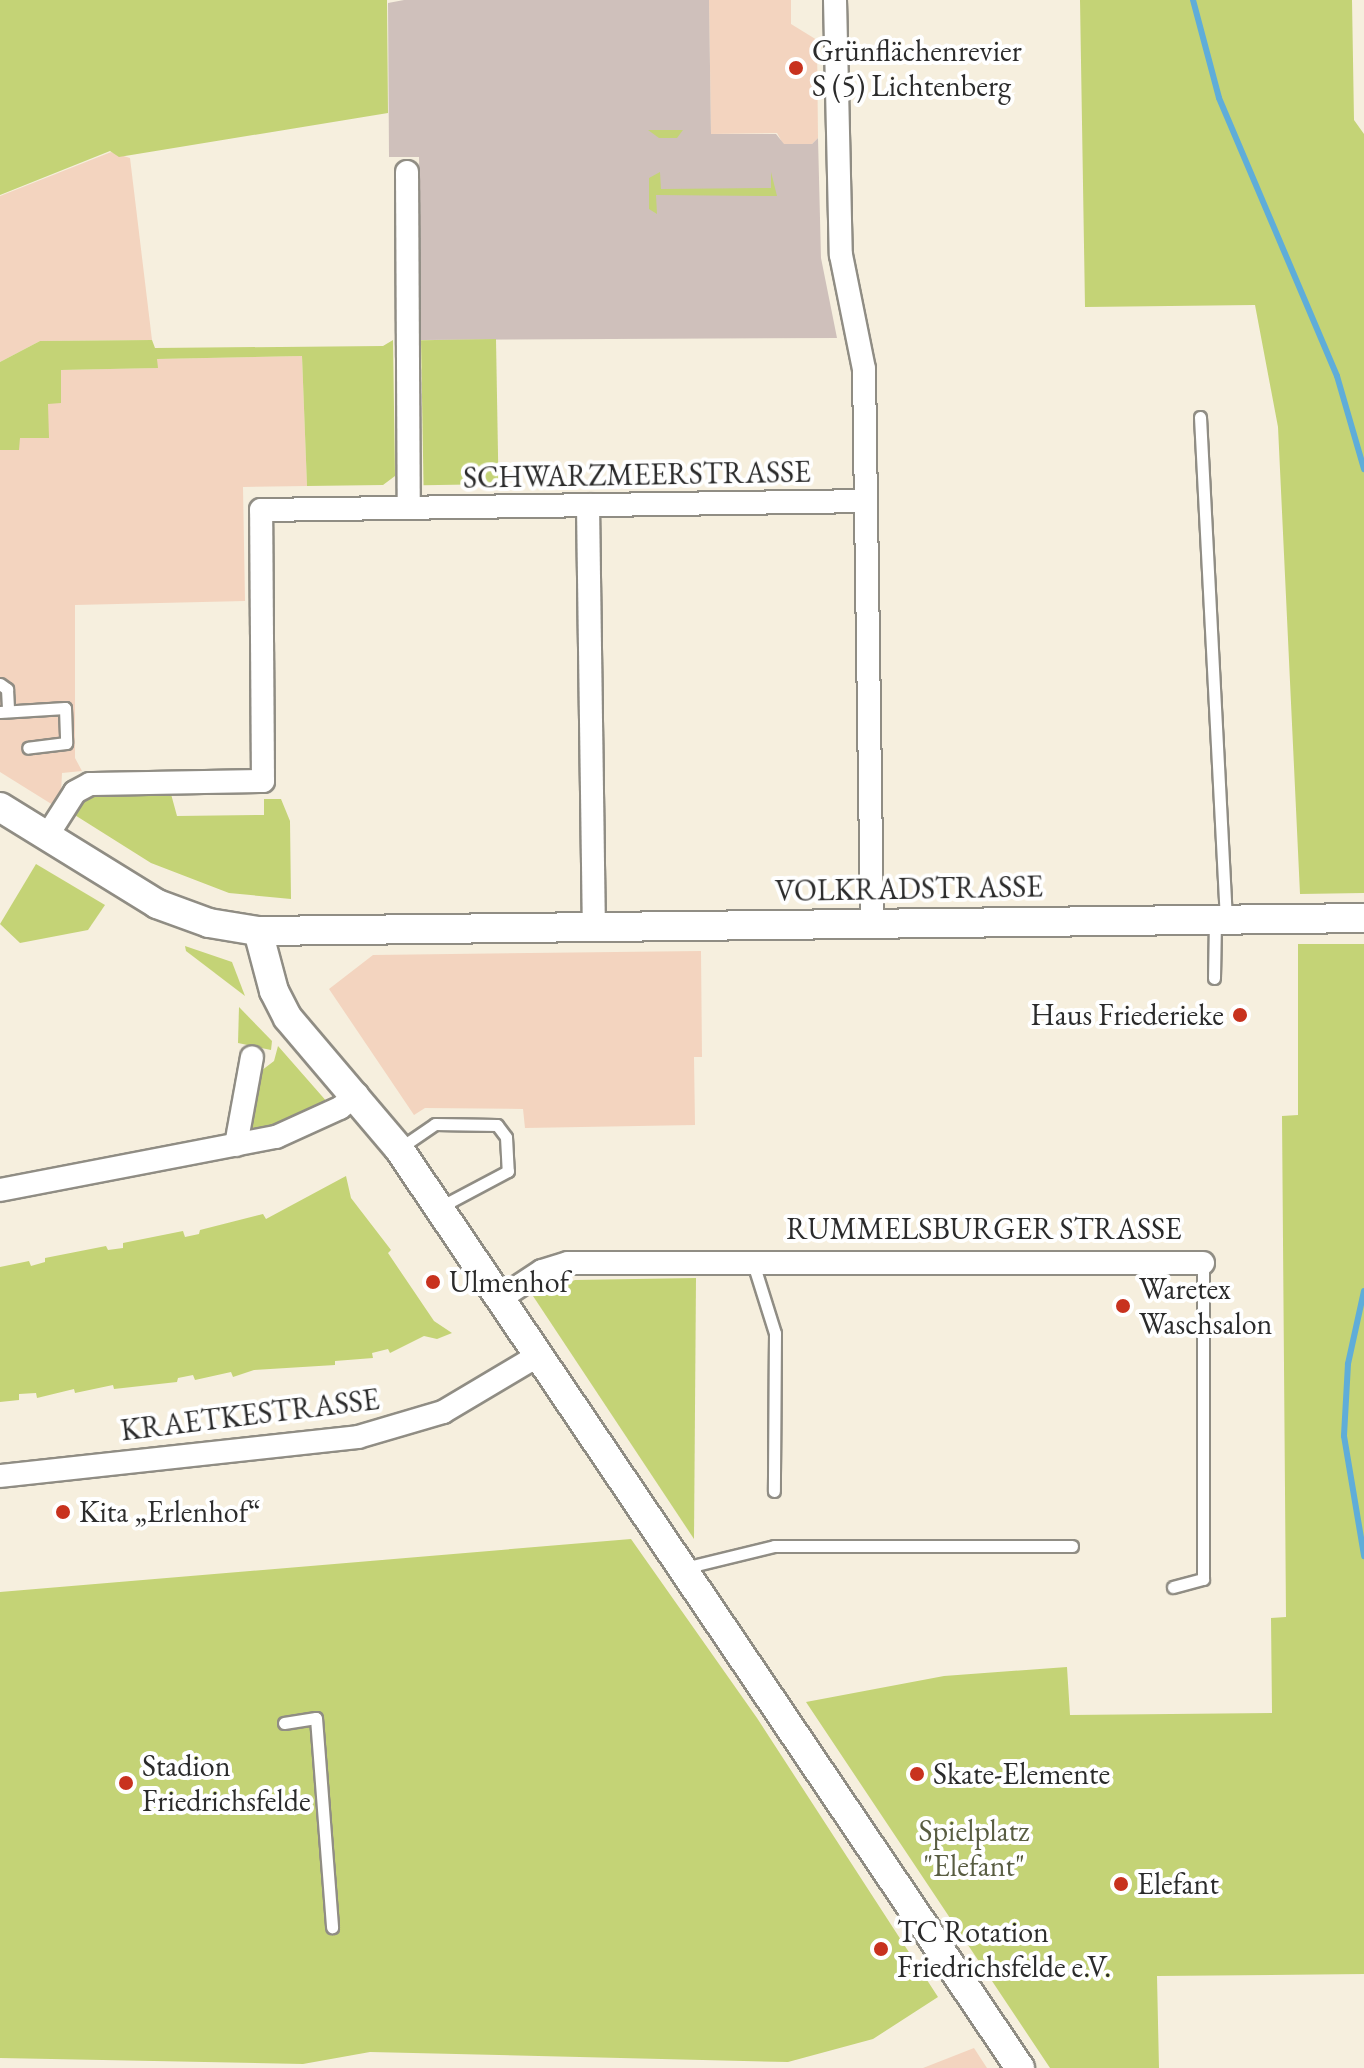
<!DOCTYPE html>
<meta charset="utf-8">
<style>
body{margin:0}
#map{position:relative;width:1364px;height:2068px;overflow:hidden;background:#f6efde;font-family:"EB Garamond",serif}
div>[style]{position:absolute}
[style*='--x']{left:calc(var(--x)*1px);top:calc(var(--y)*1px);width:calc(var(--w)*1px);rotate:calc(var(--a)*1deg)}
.built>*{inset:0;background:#f3d4bf}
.industrial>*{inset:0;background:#cfc0bb}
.green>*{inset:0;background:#c4d376;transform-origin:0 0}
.stream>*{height:6px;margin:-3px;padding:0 3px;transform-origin:3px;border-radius:3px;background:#5fadd9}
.roads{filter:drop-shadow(2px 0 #908d84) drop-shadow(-2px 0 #908d84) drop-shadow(0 2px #908d84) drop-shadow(0 -2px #908d84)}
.service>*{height:11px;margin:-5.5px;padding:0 5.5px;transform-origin:5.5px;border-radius:5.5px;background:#fff}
.minor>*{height:22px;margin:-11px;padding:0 11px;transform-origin:11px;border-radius:11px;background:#fff}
.tertiary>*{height:28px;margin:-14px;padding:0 14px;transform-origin:14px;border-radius:14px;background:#fff}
.dots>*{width:22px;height:22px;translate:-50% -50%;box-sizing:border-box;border:4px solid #fff;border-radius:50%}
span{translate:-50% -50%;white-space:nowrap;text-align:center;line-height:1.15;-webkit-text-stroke:8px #fff;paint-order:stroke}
.poi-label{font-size:30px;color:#2b2b2b}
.left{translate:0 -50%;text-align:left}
.right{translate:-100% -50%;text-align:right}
.street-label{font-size:30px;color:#2b2b2b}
.park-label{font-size:30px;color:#595d42}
</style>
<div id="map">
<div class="built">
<div style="clip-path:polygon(709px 0,791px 0,791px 24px,817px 40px,818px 138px,812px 144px,783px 144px,777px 133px,711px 134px)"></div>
<div style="clip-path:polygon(111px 152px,130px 158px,152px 340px,40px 341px,0 362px,0 196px)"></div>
<div style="clip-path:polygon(302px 356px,307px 486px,243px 487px,245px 601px,75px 605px,75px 758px,82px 771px,62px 773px,61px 794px,53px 805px,0 772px,0 450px,19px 450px,19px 438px,48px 403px,61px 370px,157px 368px,157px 359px)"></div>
<div style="clip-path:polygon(701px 951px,702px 1057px,694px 1057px,695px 1125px,525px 1128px,523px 1109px,425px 1108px,414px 1115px,329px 989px,373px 955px)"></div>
<div style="clip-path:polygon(974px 2048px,987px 2068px,923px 2068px)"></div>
</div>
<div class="industrial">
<div style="clip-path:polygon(404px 0,709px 0,711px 134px,776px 134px,784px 144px,812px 144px,818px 138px,821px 258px,837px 338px,421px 340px,419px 157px,389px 157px,388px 3px)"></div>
</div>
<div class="green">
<div style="clip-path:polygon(0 0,387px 0,388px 113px,119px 157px,110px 151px,0 195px)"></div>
<div style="clip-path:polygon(1080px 0,1352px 0,1354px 120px,1364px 134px,1364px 893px,1300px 894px,1278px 427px,1255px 305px,1085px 307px)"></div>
<div style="clip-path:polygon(648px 130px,683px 130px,677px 138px,659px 138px)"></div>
<div style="clip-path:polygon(660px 172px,661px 189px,771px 188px,771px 172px,777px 196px,656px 195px,657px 214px,649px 209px,649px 178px)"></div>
<div style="left:496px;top:339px;width:145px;height:75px;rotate:89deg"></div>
<div style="clip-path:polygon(152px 340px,155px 348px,383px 346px,393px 340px,395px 476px,383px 485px,307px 486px,302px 356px,157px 359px,158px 368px,61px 370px,61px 403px,48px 404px,49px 438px,20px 438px,19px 450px,0 450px,0 362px,40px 341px)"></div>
<div style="clip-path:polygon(97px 793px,171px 794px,177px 816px,264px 815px,264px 799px,281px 799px,290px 821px,291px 899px,229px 893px,151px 863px,70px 812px)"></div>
<div style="clip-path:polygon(36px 864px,105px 905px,88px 930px,20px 943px,0 924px)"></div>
<div style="clip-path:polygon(1298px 944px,1364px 944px,1364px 1974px,1157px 1976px,1159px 2068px,1050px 2068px,806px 1702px,944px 1676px,1067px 1667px,1070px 1715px,1272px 1713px,1271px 1618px,1286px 1617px,1282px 1116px,1298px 1115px)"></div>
<div style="clip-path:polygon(185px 946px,232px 962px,245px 996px,186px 951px)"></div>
<div style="clip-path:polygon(239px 1007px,272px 1041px,271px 1050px,238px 1043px)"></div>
<div style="clip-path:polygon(278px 1046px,328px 1103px,263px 1134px,252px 1132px,248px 1129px,257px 1074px,274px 1061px)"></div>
<div style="clip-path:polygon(346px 1176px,351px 1198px,391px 1250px,388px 1253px,434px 1321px,452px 1333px,437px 1339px,424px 1336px,390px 1353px,388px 1349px,372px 1353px,373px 1358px,335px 1361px,335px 1365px,254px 1370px,233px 1377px,231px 1372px,195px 1380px,193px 1375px,178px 1378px,177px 1382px,114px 1389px,113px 1385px,75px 1393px,74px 1389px,37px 1398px,36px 1393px,19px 1394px,19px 1400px,0 1402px,0 1267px,29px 1261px,31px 1266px,45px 1262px,45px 1258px,106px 1246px,108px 1250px,123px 1248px,123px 1243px,183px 1231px,185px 1237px,199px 1234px,200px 1230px,263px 1214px,266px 1219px)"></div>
<div style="clip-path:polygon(696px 1278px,694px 1539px,533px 1296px,575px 1280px)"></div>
<div style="clip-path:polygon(631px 1539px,757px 1718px,938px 1997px,873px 2039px,788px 2062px,370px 2052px,303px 2064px,0 2058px,0 1592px)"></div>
</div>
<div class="stream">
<div style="--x:1193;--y:0;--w:101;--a:75.1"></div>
<div style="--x:1219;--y:98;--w:302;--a:67"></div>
<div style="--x:1337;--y:376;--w:97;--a:73.8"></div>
<div style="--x:1364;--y:1291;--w:75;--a:102.4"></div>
<div style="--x:1348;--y:1364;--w:72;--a:93.2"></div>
<div style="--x:1344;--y:1436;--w:122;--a:80.5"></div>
</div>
<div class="roads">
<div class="service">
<div style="--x:1200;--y:417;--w:503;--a:87.04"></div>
<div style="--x:0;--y:684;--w:9;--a:36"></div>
<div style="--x:7;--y:689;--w:22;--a:87"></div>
<div style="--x:0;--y:712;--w:65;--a:-3.5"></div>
<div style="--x:65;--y:708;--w:35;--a:88"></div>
<div style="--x:66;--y:743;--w:38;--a:173"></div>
<div style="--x:1214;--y:978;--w:58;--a:-89"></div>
<div style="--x:400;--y:1148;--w:42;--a:-34.4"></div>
<div style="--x:435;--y:1124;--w:62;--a:0.9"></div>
<div style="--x:497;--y:1125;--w:15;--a:53"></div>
<div style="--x:506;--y:1137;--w:34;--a:87"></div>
<div style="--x:508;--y:1171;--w:77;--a:152.1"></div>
<div style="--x:753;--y:1263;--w:73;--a:72.6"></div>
<div style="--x:775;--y:1333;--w:158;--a:90.4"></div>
<div style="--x:684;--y:1568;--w:93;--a:-13.7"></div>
<div style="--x:774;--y:1546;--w:298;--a:0"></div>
<div style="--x:1173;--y:1587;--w:31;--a:-15"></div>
<div style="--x:1203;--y:1579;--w:316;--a:-90"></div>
<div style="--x:284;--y:1723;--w:32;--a:-9"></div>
<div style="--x:316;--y:1718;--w:210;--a:85.6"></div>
</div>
<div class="minor">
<div style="--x:835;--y:0;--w:255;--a:88.7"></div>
<div style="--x:841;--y:255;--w:116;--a:78.6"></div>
<div style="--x:864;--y:369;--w:554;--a:89.17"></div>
<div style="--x:407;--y:172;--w:336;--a:89.7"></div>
<div style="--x:588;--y:505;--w:422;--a:89.2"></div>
<div style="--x:47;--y:836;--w:52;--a:-57.5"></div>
<div style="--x:75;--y:792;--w:17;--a:-28"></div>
<div style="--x:90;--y:784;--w:173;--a:-1"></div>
<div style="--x:263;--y:781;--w:271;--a:-90.4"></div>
<div style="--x:261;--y:510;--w:605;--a:-0.85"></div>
<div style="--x:236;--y:1145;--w:89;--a:-79.7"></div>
<div style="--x:0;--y:1190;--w:281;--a:-10.9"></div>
<div style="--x:276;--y:1137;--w:70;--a:-24.4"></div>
<div style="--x:340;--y:1108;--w:22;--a:-39"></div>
<div style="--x:501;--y:1298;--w:49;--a:-33.4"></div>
<div style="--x:542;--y:1271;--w:27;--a:-17"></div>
<div style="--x:568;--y:1263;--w:635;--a:0"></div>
<div style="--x:0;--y:1476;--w:360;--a:-6.2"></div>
<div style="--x:358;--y:1437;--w:89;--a:-16.4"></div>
<div style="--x:443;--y:1412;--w:112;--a:-30.7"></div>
</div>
<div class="tertiary">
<div style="--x:0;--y:807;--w:185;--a:31.7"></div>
<div style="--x:157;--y:904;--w:55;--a:20.1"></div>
<div style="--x:209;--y:923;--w:50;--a:9.3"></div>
<div style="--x:258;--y:931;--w:1106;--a:-0.67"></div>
<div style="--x:258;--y:931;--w:62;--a:75.1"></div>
<div style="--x:274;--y:991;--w:30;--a:63"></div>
<div style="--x:288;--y:1018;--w:172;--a:49.7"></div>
<div style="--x:399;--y:1149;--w:1109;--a:55.95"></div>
</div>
</div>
<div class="dots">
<div style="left:796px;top:68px;background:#c8321e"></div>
<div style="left:1240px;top:1015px;background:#c8321e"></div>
<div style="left:433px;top:1282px;background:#c8321e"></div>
<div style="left:1123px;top:1306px;background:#c8321e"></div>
<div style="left:63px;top:1512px;background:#c8321e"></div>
<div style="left:917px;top:1774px;background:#c8321e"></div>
<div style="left:126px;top:1783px;background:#c8321e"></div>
<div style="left:1121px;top:1884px;background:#c8321e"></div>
<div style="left:881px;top:1949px;background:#c8321e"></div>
</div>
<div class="poi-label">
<span class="left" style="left:812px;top:68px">Grünflächenrevier<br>S (5) Lichtenberg</span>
<span class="right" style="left:1224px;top:1015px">Haus Friederieke</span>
<span class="left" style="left:449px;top:1282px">Ulmenhof</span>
<span class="left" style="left:1139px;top:1306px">Waretex<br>Waschsalon</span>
<span class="left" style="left:79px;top:1512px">Kita „Erlenhof“</span>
<span class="left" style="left:142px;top:1783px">Stadion<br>Friedrichsfelde</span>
<span class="left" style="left:933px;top:1774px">Skate-Elemente</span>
<span class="left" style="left:1137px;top:1884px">Elefant</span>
<span class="left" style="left:897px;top:1949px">TC Rotation<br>Friedrichsfelde e.V.</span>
</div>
<div class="street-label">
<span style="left:637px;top:475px;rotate:-1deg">SCHWARZMEERSTRASSE</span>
<span style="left:909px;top:889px;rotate:-1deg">VOLKRADSTRASSE</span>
<span style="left:984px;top:1229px">RUMMELSBURGER STRASSE</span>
<span style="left:250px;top:1415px;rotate:-7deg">KRAETKESTRASSE</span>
</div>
<div class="park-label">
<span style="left:974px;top:1848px">Spielplatz<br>"Elefant"</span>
</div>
</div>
